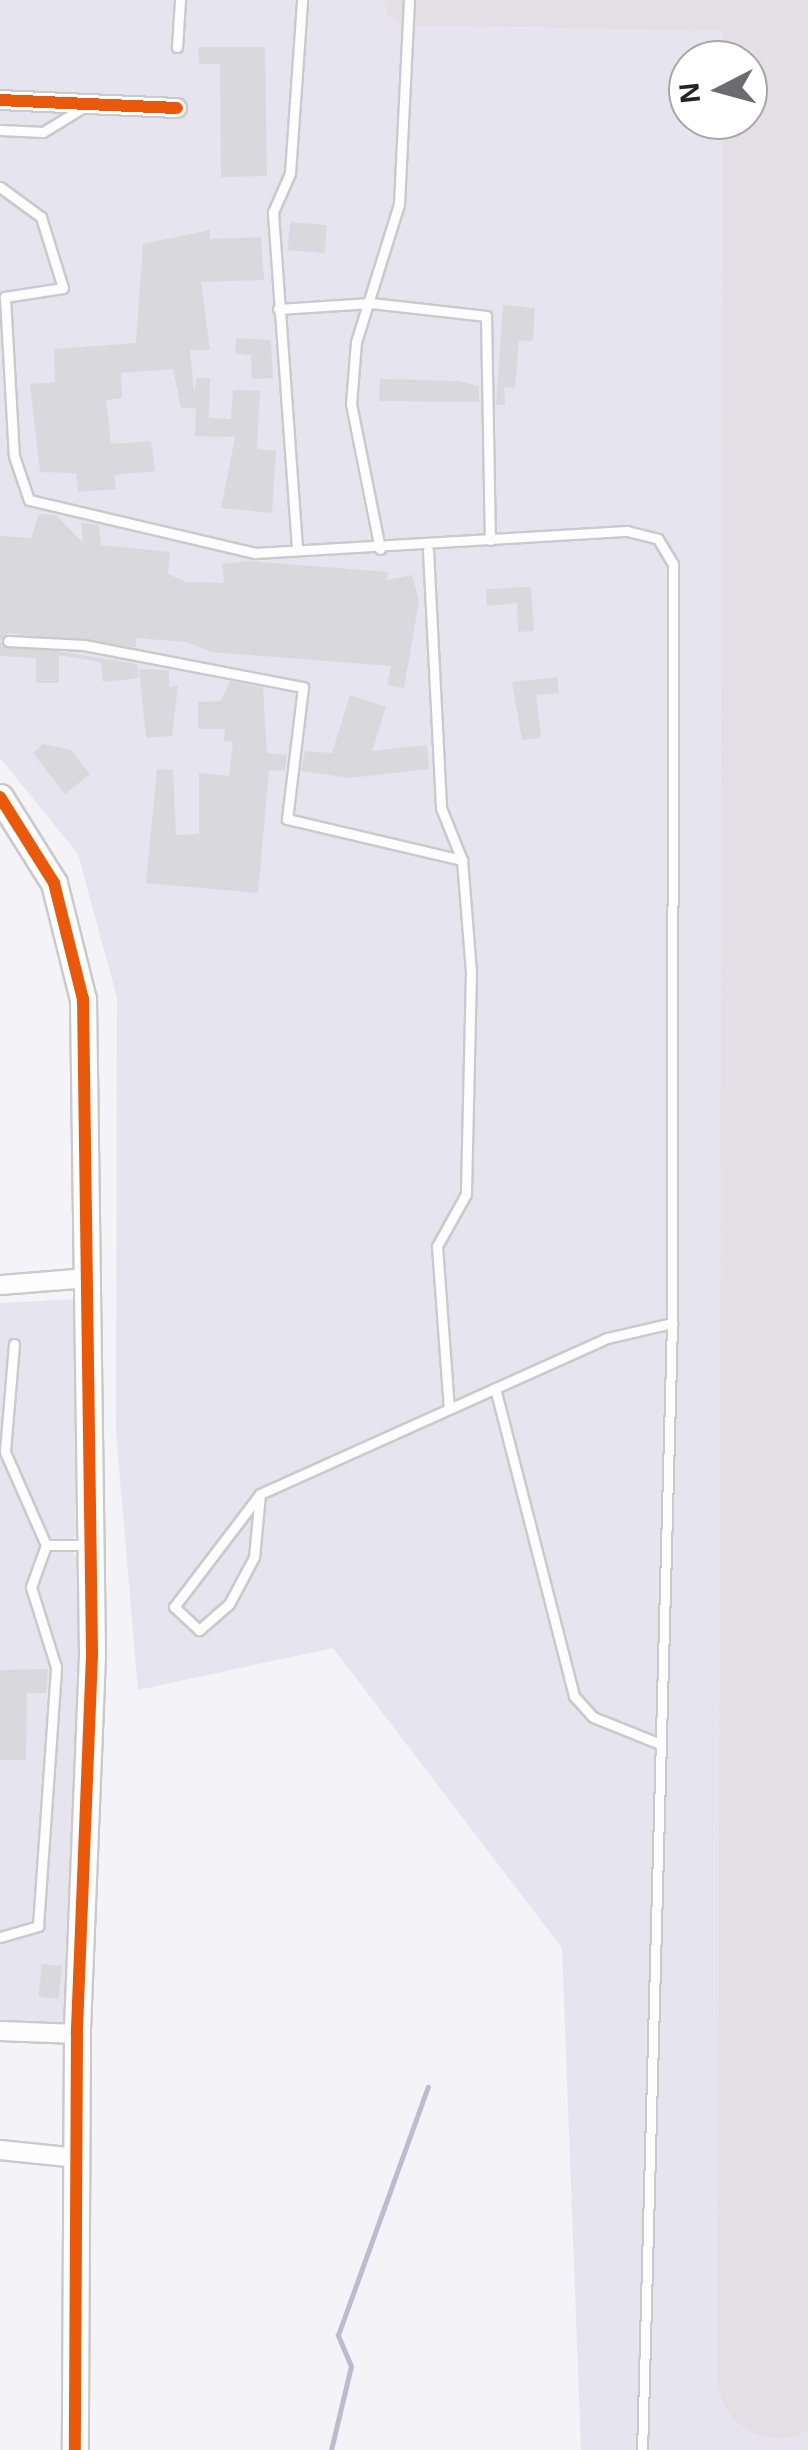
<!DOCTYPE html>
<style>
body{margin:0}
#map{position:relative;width:808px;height:2450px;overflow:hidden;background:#f4f3f7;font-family:Arial,sans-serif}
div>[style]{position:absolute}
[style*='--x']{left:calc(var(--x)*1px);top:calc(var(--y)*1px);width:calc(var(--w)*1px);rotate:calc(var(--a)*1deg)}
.built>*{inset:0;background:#e6e4ee}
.stream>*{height:5px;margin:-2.5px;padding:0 2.5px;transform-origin:2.5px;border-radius:2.5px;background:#bebacf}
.taxiway>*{height:48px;margin:-24px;padding:0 24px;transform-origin:24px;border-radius:24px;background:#e2e0e4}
.runway>*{height:120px;margin:-60px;padding:0 60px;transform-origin:60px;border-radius:60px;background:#e2e0e4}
.building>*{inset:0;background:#d9d8dc;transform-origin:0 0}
.roads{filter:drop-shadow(2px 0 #cac9cc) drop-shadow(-2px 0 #cac9cc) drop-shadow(0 2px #cac9cc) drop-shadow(0 -2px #cac9cc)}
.lane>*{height:9px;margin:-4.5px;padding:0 4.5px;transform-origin:4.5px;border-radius:4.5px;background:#fdfdfe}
.street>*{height:18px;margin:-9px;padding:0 9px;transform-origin:9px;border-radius:9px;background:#fdfdfe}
.secondary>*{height:25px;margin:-12.5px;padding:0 12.5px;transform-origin:12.5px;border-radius:12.5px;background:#fdfdfe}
.cycleway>*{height:12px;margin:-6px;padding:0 6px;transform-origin:6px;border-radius:6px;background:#e8590c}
span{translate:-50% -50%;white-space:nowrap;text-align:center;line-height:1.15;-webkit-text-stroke:8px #fff;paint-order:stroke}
.north{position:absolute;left:668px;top:40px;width:100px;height:100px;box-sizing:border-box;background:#fff;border:2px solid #a7a7a8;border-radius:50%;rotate:264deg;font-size:28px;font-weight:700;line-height:40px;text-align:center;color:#232325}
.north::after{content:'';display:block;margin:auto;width:35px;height:45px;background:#6c6c6e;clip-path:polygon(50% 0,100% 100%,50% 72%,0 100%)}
</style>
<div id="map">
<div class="built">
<div style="clip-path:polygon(evenodd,0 0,808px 0,808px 2450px,581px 2450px,562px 1948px,333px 1648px,138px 1690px,116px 1433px,117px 998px,78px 854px,0 758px,0 0,688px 60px,748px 60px,748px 120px,688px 120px,688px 60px)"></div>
<div style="clip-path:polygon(76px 1299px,78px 1532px,68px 1545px,78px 1559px,77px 1885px,68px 2027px,0 2024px,0 1303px)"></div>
</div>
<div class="stream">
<div style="--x:331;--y:2450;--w:86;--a:-76.6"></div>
<div style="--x:351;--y:2366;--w:34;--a:-113"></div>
<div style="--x:338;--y:2335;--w:264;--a:-70.1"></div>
</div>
<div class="taxiway">
<div style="--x:408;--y:1;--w:325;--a:1.1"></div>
<div style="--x:733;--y:7;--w:37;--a:22"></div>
<div style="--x:767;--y:21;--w:26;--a:51"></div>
</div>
<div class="runway">
<div style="--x:778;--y:2378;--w:2378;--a:-89.88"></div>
</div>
<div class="building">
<div style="clip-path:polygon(198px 47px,265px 47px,267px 176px,221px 177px,220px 64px,199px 64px)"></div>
<div style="left:290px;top:222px;width:37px;height:28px;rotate:5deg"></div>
<div style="clip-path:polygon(210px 230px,210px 239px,261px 237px,264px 280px,201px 282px,210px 350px,190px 350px,194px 392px,197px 378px,210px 378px,209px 418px,231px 419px,233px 390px,260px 391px,257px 449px,276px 451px,272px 513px,221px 508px,235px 437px,195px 436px,196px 408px,181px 408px,173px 369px,121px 373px,122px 398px,106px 400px,111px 444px,151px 441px,155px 471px,114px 475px,116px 489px,78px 492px,76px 473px,40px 472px,30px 384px,55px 382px,54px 349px,136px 343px,143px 244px)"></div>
<div style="clip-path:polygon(503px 305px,535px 308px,533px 341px,519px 340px,515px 388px,504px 387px,505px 405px,496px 405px)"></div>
<div style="clip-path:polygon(236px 338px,271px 340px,273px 378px,252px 379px,251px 355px,235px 354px)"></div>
<div style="clip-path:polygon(380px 379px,458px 381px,479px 386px,479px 402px,379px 401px)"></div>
<div style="clip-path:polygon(39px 514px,56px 515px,83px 543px,81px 523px,99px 525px,101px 545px,170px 552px,168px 574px,186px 582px,224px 583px,222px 564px,248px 561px,388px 572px,387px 580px,412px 575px,419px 601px,404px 688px,387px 685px,391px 666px,211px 652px,187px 642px,135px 638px,136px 647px,8px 633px,0 641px,0 536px,31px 538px)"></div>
<div style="clip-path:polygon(531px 587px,534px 631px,518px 632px,517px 603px,487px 606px,486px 589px)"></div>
<div style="clip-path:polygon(0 642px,137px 664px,139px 678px,103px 682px,101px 662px,59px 655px,59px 683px,36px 683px,36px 658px,0 656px)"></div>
<div style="clip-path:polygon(139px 669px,169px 670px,169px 687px,178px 686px,172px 736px,146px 738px)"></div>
<div style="clip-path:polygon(557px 677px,559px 693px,536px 695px,541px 738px,522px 740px,512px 682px)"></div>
<div style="clip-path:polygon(230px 681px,263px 688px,267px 753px,287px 755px,285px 770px,269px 771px,258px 893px,146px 883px,157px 769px,173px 770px,176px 835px,199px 834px,199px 773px,229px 776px,233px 742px,224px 741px,225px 729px,198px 729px,198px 702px,221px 701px)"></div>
<div style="clip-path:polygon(350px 695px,386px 707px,372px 751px,427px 745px,429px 769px,349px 778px,301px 771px,305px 751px,332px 753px)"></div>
<div style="clip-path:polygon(43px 744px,71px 750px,90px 774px,65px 794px,33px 753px)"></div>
<div style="clip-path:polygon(48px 1669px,46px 1693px,27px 1693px,26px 1760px,0 1760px,0 1670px)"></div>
<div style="left:42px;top:1964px;width:20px;height:33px;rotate:6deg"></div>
</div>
<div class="roads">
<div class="lane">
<div style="--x:177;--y:47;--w:47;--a:-86.3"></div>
<div style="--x:0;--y:130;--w:43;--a:2.7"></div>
<div style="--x:43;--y:132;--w:48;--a:-31.4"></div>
<div style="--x:0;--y:187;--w:51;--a:36.2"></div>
<div style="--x:41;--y:217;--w:74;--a:72.8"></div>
<div style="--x:63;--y:288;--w:59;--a:171.2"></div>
<div style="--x:5;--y:297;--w:159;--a:86.8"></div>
<div style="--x:14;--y:456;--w:46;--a:71.2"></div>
<div style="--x:29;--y:500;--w:232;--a:13.2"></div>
<div style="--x:255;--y:553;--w:373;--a:-3.4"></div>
<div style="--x:627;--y:531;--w:32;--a:14"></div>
<div style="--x:658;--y:539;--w:29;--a:59"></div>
<div style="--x:673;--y:564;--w:759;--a:90.08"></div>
<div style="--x:672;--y:1323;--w:1127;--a:91.52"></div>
<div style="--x:278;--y:309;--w:93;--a:-3.7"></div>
<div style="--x:371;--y:303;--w:116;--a:6.4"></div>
<div style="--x:486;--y:316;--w:224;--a:89"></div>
<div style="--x:297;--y:548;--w:337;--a:-94.1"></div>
<div style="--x:273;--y:212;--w:43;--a:-66.4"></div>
<div style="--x:290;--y:173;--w:173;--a:-86"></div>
<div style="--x:380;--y:549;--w:148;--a:-101.3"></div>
<div style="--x:351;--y:404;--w:62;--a:-85.4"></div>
<div style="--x:356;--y:342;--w:145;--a:-72.7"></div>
<div style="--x:399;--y:204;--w:204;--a:-87.2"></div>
<div style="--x:428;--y:550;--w:258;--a:87.1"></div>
<div style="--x:441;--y:808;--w:56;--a:68"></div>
<div style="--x:462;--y:860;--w:111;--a:85.4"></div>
<div style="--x:471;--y:971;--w:223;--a:91.3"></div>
<div style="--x:466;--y:1194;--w:60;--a:119.1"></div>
<div style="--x:437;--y:1246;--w:162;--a:85.8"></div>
<div style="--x:8;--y:641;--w:76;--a:3"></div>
<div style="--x:84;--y:645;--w:223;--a:10.9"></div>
<div style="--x:303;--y:687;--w:133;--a:96.9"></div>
<div style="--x:287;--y:819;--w:180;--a:13.2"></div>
<div style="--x:14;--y:1344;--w:108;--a:94.8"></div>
<div style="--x:5;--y:1452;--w:102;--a:66.2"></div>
<div style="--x:495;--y:1388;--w:318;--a:75.6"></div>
<div style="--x:574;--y:1696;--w:28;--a:48"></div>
<div style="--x:593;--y:1717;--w:72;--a:21.9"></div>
<div style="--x:260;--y:1494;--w:63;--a:95.4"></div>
<div style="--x:254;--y:1557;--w:53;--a:118"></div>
<div style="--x:229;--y:1604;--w:40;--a:139"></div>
<div style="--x:199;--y:1630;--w:34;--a:-137"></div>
<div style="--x:174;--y:1607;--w:142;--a:-52.7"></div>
<div style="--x:260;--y:1494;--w:380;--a:-24.2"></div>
<div style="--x:607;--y:1338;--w:67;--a:-13"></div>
<div style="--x:0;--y:1937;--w:40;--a:-16"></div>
<div style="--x:38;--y:1926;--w:260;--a:-86"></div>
<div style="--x:56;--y:1667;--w:84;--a:-107.4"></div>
<div style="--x:31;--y:1587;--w:45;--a:-70.3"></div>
<div style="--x:46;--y:1545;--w:40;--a:0"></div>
</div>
<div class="street">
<div style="--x:0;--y:100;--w:177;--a:2.6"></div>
<div style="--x:0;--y:1285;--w:89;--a:-4.5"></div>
<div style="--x:0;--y:2031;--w:77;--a:2.2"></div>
<div style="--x:0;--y:2150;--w:78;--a:5.9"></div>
</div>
<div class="secondary">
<div style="--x:0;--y:797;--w:102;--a:57.9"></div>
<div style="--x:54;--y:883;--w:120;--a:76"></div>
<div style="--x:83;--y:999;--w:656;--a:89.21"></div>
<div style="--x:92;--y:1655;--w:379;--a:92.3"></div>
<div style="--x:77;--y:2034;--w:416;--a:90.3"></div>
</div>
</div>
<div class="cycleway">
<div style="--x:0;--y:100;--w:177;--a:2.6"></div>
<div style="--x:0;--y:797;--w:102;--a:57.9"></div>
<div style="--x:54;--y:883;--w:120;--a:76"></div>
<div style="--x:83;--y:999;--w:656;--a:89.21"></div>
<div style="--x:92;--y:1655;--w:379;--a:92.3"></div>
<div style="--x:77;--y:2034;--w:416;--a:90.3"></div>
</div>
<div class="north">N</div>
</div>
